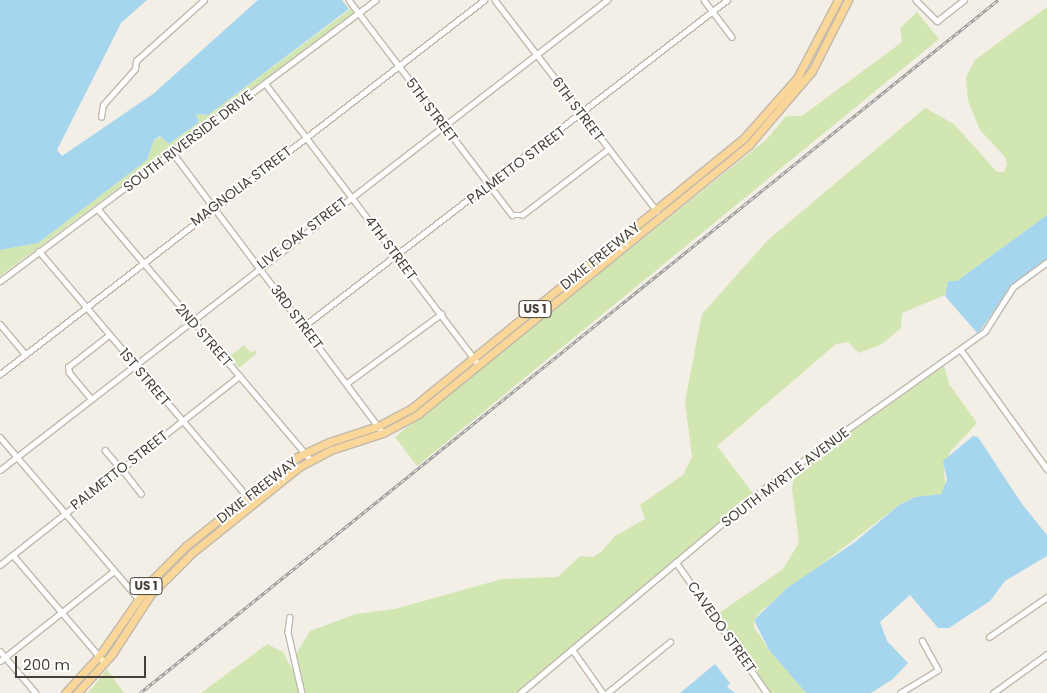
<!DOCTYPE html>
<style>
body{margin:0}
#map{position:relative;width:1047px;height:693px;overflow:hidden;background:#f3efe7;font-family:Poppins,sans-serif}
div>[style]{position:absolute}
[style*='--x']{left:calc(var(--x)*1px);top:calc(var(--y)*1px);width:calc(var(--w)*1px);rotate:calc(var(--a)*1deg)}
.green>*{inset:0;background:#d2e6b2}
.water>*{inset:0;background:#a6d6ee}
.roads{filter:drop-shadow(1px 0 #c1b9ad) drop-shadow(-1px 0 #c1b9ad) drop-shadow(0 1px #c1b9ad) drop-shadow(0 -1px #c1b9ad)}
.minor>*{height:4.5px;margin:-2.25px;padding:0 2.25px;transform-origin:2.25px;border-radius:2.25px;background:#fff}
.tertiary>*{height:5px;margin:-2.5px;padding:0 2.5px;transform-origin:2.5px;border-radius:2.5px;background:#fff}
.primary>*{height:7px;margin:-3.5px;padding:0 3.5px;transform-origin:3.5px;border-radius:3.5px;background:#fad799}
.rail>*{height:3px;margin-top:-1.5px;transform-origin:0;background:repeating-linear-gradient(90deg,#fff 0 4px,#969696 0 8px);box-sizing:border-box;border-block:1px solid #969696}
span{translate:-50% -50%;white-space:nowrap;text-align:center;line-height:1.15;-webkit-text-stroke:4px #fff;paint-order:stroke}
.shield-label span{padding:1px 4px;background:#fff;border:1px solid;border-radius:4px;-webkit-text-stroke-width:0}
.shield-label{font-size:12px;color:#463f37;font-weight:700}
.street-label{font-size:14px;color:#463f37}
.scale{position:absolute;left:15px;top:656px;width:131px;height:22px;box-sizing:border-box;border:2px solid #463f37;border-top:0;padding-left:6px;font-size:15px;line-height:18px;white-space:nowrap;color:#463f37;-webkit-text-stroke:4px #fff;paint-order:stroke}
</style>
<div id="map">
<div class="green">
<div style="clip-path:polygon(1047px 7px,1047px 215px,957px 281px,949px 281px,945px 295px,902px 313px,901px 328px,882px 344px,859px 353px,848px 342px,836px 344px,717px 446px,755px 496px,520px 693px,201px 693px,267px 644px,283px 652px,300px 684px,297px 653px,310px 631px,356px 614px,395px 609px,502px 579px,558px 577px,580px 556px,593px 557px,601px 552px,615px 536px,645px 519px,640px 505px,683px 475px,692px 457px,685px 401px,702px 314px,768px 240px,925px 108px,954px 124px,997px 172px,1004px 172px,1007px 165px,1005px 157px,980px 130px,968px 101px,966px 77px,975px 60px)"></div>
<div style="clip-path:polygon(352px 8px,353px 13px,346px 19px,0 276px,0 250px,38px 243px,147px 160px,154px 140px,161px 137px,169px 144px,199px 122px,196px 114px,208px 115px)"></div>
<div style="clip-path:polygon(917px 12px,939px 39px,417px 466px,395px 437px,766px 140px,786px 116px,802px 116px,902px 42px,900px 28px)"></div>
<div style="clip-path:polygon(244px 345px,251px 353px,255px 350px,257px 353px,239px 368px,230px 356px)"></div>
<div style="clip-path:polygon(944px 366px,949px 384px,977px 423px,950px 452px,944px 472px,946px 489px,941px 494px,915px 497px,899px 505px,761px 611px,754px 620px,754px 627px,769px 650px,806px 693px,768px 693px,718px 617px,719px 613px,782px 570px,794px 551px,799px 542px,792px 489px,794px 476px,803px 466px)"></div>
<div style="clip-path:polygon(107px 669px,124px 693px,87px 693px,92px 688px)"></div>
</div>
<div class="water">
<div style="clip-path:polygon(0 0,147px 0,121px 23px,57px 150px,62px 156px,153px 94px,258px 0,342px 0,349px 9px,208px 115px,196px 114px,199px 122px,169px 144px,160px 136px,154px 140px,147px 160px,38px 243px,0 250px)"></div>
<div style="clip-path:polygon(1047px 215px,1047px 259px,1012px 285px,978px 334px,945px 296px,948px 281px,957px 281px)"></div>
<div style="clip-path:polygon(973px 436px,978px 437px,1022px 504px,1047px 535px,1047px 556px,1005px 581px,990px 601px,949px 628px,938px 628px,910px 595px,880px 622px,887px 641px,908px 663px,893px 679px,871px 693px,806px 693px,769px 650px,754px 620px,787px 588px,855px 542px,899px 505px,915px 497px,941px 494px,947px 480px,943px 461px)"></div>
<div style="clip-path:polygon(715px 664px,730px 683px,727px 687px,735px 693px,680px 693px)"></div>
</div>
<div class="roads">
<div class="minor">
<div style="--x:349;--y:0;--w:270;--a:52.8"></div>
<div style="--x:512;--y:215;--w:10;--a:0"></div>
<div style="--x:522;--y:215;--w:108;--a:-37.5"></div>
<div style="--x:495;--y:0;--w:266;--a:52.5"></div>
<div style="--x:704;--y:0;--w:46;--a:52.9"></div>
<div style="--x:916;--y:0;--w:30;--a:45"></div>
<div style="--x:937;--y:21;--w:34;--a:-38"></div>
<div style="--x:265;--y:83;--w:354;--a:52.8"></div>
<div style="--x:101;--y:117;--w:12;--a:-81"></div>
<div style="--x:103;--y:105;--w:48;--a:-48.4"></div>
<div style="--x:135;--y:69;--w:8;--a:-83"></div>
<div style="--x:136;--y:61;--w:91;--a:-41.9"></div>
<div style="--x:173;--y:153;--w:350;--a:53.1"></div>
<div style="--x:98;--y:209;--w:329;--a:49.7"></div>
<div style="--x:39;--y:251;--w:331;--a:49.7"></div>
<div style="--x:0;--y:324;--w:39;--a:50"></div>
<div style="--x:304;--y:326;--w:534;--a:-37.62"></div>
<div style="--x:961;--y:350;--w:147;--a:54.1"></div>
<div style="--x:347;--y:383;--w:117;--a:-36.3"></div>
<div style="--x:90;--y:398;--w:33;--a:-130"></div>
<div style="--x:69;--y:373;--w:6;--a:-99"></div>
<div style="--x:68;--y:367;--w:52;--a:-38"></div>
<div style="--x:0;--y:437;--w:213;--a:49.4"></div>
<div style="--x:105;--y:450;--w:25;--a:50"></div>
<div style="--x:122;--y:469;--w:31;--a:52"></div>
<div style="--x:0;--y:470;--w:768;--a:-37.75"></div>
<div style="--x:13;--y:555;--w:140;--a:49.6"></div>
<div style="--x:676;--y:562;--w:160;--a:55.2"></div>
<div style="--x:0;--y:565;--w:305;--a:-38.3"></div>
<div style="--x:290;--y:617;--w:15;--a:98"></div>
<div style="--x:288;--y:632;--w:63;--a:77.1"></div>
<div style="--x:989;--y:637;--w:70;--a:-34.6"></div>
<div style="--x:572;--y:649;--w:54;--a:54.8"></div>
<div style="--x:0;--y:651;--w:55;--a:49.4"></div>
<div style="--x:0;--y:661;--w:145;--a:-38.3"></div>
<div style="--x:607;--y:693;--w:81;--a:-39"></div>
<div style="--x:900;--y:693;--w:44;--a:-31.2"></div>
<div style="--x:938;--y:670;--w:33;--a:-119"></div>
<div style="--x:993;--y:693;--w:67;--a:-35.8"></div>
</div>
<div class="tertiary">
<div style="--x:0;--y:281;--w:469;--a:-36.8"></div>
<div style="--x:0;--y:374;--w:612;--a:-37.69"></div>
<div style="--x:520;--y:693;--w:317;--a:-40"></div>
<div style="--x:763;--y:489;--w:272;--a:-35.4"></div>
<div style="--x:985;--y:331;--w:52;--a:-57.5"></div>
<div style="--x:1013;--y:287;--w:42;--a:-36.3"></div>
</div>
<div class="primary">
<div style="--x:65;--y:693;--w:50;--a:-47.4"></div>
<div style="--x:99;--y:656;--w:93;--a:-55.1"></div>
<div style="--x:152;--y:580;--w:48;--a:-45"></div>
<div style="--x:186;--y:546;--w:142;--a:-38.7"></div>
<div style="--x:297;--y:457;--w:35;--a:-25"></div>
<div style="--x:329;--y:442;--w:52;--a:-18.1"></div>
<div style="--x:378;--y:426;--w:40;--a:-28"></div>
<div style="--x:413;--y:407;--w:425;--a:-39.1"></div>
<div style="--x:743;--y:139;--w:81;--a:-48.5"></div>
<div style="--x:797;--y:78;--w:88;--a:-62.3"></div>
<div style="--x:77;--y:693;--w:52;--a:-48.1"></div>
<div style="--x:112;--y:654;--w:72;--a:-57"></div>
<div style="--x:151;--y:594;--w:58;--a:-45"></div>
<div style="--x:192;--y:553;--w:137;--a:-38.8"></div>
<div style="--x:299;--y:467;--w:36;--a:-28"></div>
<div style="--x:331;--y:450;--w:55;--a:-18.1"></div>
<div style="--x:383;--y:433;--w:40;--a:-28"></div>
<div style="--x:418;--y:414;--w:427;--a:-39.1"></div>
<div style="--x:749;--y:145;--w:97;--a:-49.6"></div>
<div style="--x:812;--y:71;--w:80;--a:-63.1"></div>
</div>
</div>
<div class="rail">
<div style="--x:140;--y:693;--w:1103;--a:-38.93"></div>
</div>
<div class="shield-label">
<span style="left:535px;top:309px">US 1</span>
<span style="left:146px;top:586px">US 1</span>
</div>
<div class="street-label">
<span style="left:578px;top:109px;rotate:53deg">6TH STREET</span>
<span style="left:432px;top:110px;rotate:53deg">5TH STREET</span>
<span style="left:188px;top:141px;rotate:-37deg">SOUTH RIVERSIDE DRIVE</span>
<span style="left:516px;top:165px;rotate:-37deg">PALMETTO STREET</span>
<span style="left:241px;top:186px;rotate:-37deg">MAGNOLIA STREET</span>
<span style="left:302px;top:233px;rotate:-37deg">LIVE OAK STREET</span>
<span style="left:391px;top:248px;rotate:53deg">4TH STREET</span>
<span style="left:600px;top:256px;rotate:-39deg">DIXIE FREEWAY</span>
<span style="left:297px;top:317px;rotate:53deg">3RD STREET</span>
<span style="left:204px;top:335px;rotate:49deg">2ND STREET</span>
<span style="left:145px;top:377px;rotate:50deg">1ST STREET</span>
<span style="left:119px;top:470px;rotate:-38deg">PALMETTO STREET</span>
<span style="left:785px;top:477px;rotate:-37deg">SOUTH MYRTLE AVENUE</span>
<span style="left:257px;top:490px;rotate:-38deg">DIXIE FREEWAY</span>
<span style="left:722px;top:627px;rotate:55deg">CAVEDO STREET</span>
</div>
<div class="scale">200 m</div>
</div>
